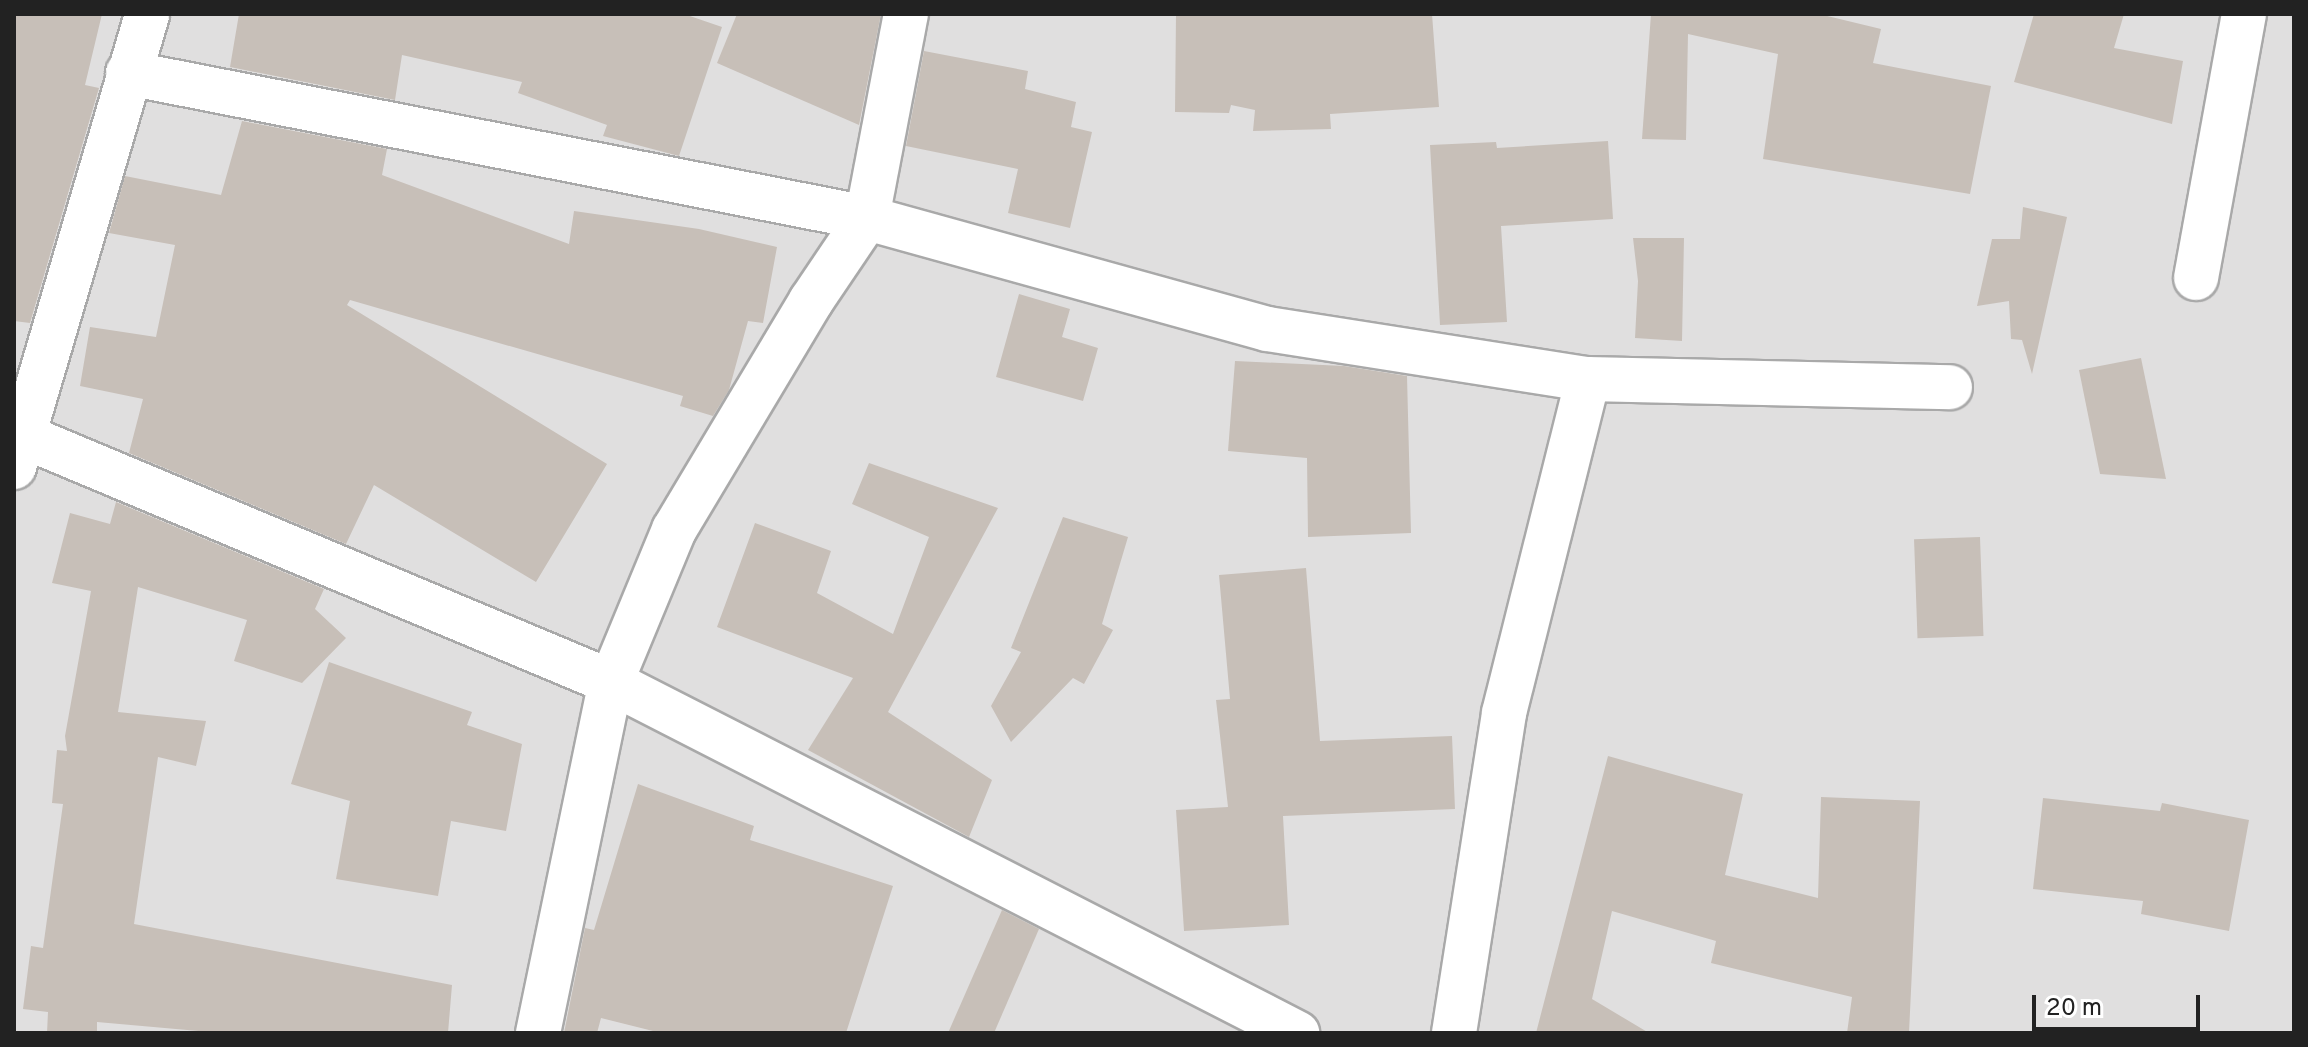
<!DOCTYPE html>
<style>
body{margin:0}
#map{position:relative;width:2308px;height:1047px;overflow:hidden;background:#f2efe9;font-family:Overpass,sans-serif}
div>[style]{position:absolute}
[style*='--x']{left:calc(var(--x)*1px);top:calc(var(--y)*1px);width:calc(var(--w)*1px);rotate:calc(var(--a)*1deg)}
.residential>*{inset:0;background:#e0dfdf;transform-origin:0 0}
.building>*{inset:0;background:#c7bfb8;transform-origin:0 0}
.roads{filter:drop-shadow(2px 0 #a9a9a9) drop-shadow(-2px 0 #a9a9a9) drop-shadow(0 2px #a9a9a9) drop-shadow(0 -2px #a9a9a9)}
.minor>*{height:44px;margin:-22px;padding:0 22px;transform-origin:22px;border-radius:22px;background:#fff}
span{translate:-50% -50%;white-space:nowrap;text-align:center;line-height:1.15;-webkit-text-stroke:7px #fff;paint-order:stroke}
.frame{position:absolute;inset:0;border:16px solid #222;pointer-events:none}
.scale{position:absolute;left:2032px;top:995px;width:168px;height:36px;box-sizing:border-box;border:4px solid #222;border-top:0;padding-left:10px;font-size:24px;line-height:28px;white-space:nowrap;color:#222;-webkit-text-stroke:6px #fff;paint-order:stroke}
</style>
<div id="map">
<div class="residential">
<div style="left:14px;top:14px;width:2280px;height:1019px"></div>
</div>
<div class="building">
<div style="clip-path:polygon(14px 14px,102px 14px,85px 85px,99px 88px,30px 323px,14px 321px)"></div>
<div style="clip-path:polygon(239px 14px,684px 14px,722px 27px,679px 156px,603px 136px,607px 125px,518px 93px,522px 82px,402px 55px,395px 100px,230px 67px)"></div>
<div style="clip-path:polygon(737px 14px,881px 14px,859px 125px,717px 63px)"></div>
<div style="clip-path:polygon(1176px 14px,1432px 14px,1439px 107px,1330px 114px,1331px 129px,1253px 131px,1255px 110px,1231px 105px,1229px 113px,1175px 112px)"></div>
<div style="clip-path:polygon(1651px 14px,1819px 14px,1881px 29px,1873px 63px,1991px 86px,1970px 194px,1763px 159px,1778px 54px,1688px 34px,1686px 140px,1642px 139px)"></div>
<div style="clip-path:polygon(2034px 14px,2124px 14px,2114px 48px,2183px 61px,2172px 124px,2014px 82px)"></div>
<div style="clip-path:polygon(924px 51px,1028px 71px,1025px 89px,1076px 102px,1071px 127px,1092px 132px,1070px 228px,1008px 213px,1018px 169px,906px 146px)"></div>
<div style="clip-path:polygon(242px 121px,387px 149px,382px 175px,569px 244px,574px 211px,699px 229px,777px 247px,763px 323px,748px 321px,729px 390px,713px 416px,680px 406px,683px 396px,350px 300px,347px 305px,607px 464px,536px 582px,374px 485px,346px 544px,129px 453px,143px 399px,80px 386px,90px 327px,156px 337px,175px 245px,109px 233px,125px 176px,221px 195px)"></div>
<div style="clip-path:polygon(1608px 141px,1613px 219px,1501px 226px,1507px 322px,1440px 325px,1430px 145px,1496px 142px,1497px 148px)"></div>
<div style="clip-path:polygon(2023px 207px,2067px 217px,2032px 374px,2022px 340px,2011px 339px,2009px 301px,1977px 306px,1992px 239px,2020px 239px)"></div>
<div style="clip-path:polygon(1633px 238px,1684px 238px,1682px 341px,1635px 338px,1638px 281px)"></div>
<div style="clip-path:polygon(1019px 294px,1070px 309px,1062px 337px,1098px 348px,1083px 401px,996px 377px)"></div>
<div style="clip-path:polygon(2141px 358px,2166px 479px,2100px 474px,2079px 370px)"></div>
<div style="clip-path:polygon(1235px 361px,1344px 366px,1407px 376px,1411px 533px,1308px 537px,1307px 458px,1228px 451px)"></div>
<div style="clip-path:polygon(869px 463px,998px 508px,888px 712px,992px 780px,969px 837px,808px 750px,853px 678px,717px 627px,755px 523px,831px 551px,817px 593px,893px 634px,929px 537px,852px 504px)"></div>
<div style="clip-path:polygon(116px 502px,324px 589px,315px 609px,346px 638px,302px 683px,234px 661px,247px 620px,138px 587px,118px 712px,206px 721px,196px 766px,158px 757px,134px 924px,452px 985px,448px 1033px,221px 1033px,97px 1022px,97px 1033px,47px 1033px,48px 1012px,23px 1009px,31px 946px,43px 948px,63px 804px,52px 803px,57px 750px,67px 751px,65px 736px,91px 591px,52px 583px,70px 513px,110px 524px)"></div>
<div style="clip-path:polygon(1063px 517px,1128px 537px,1102px 624px,1113px 630px,1084px 684px,1073px 678px,1011px 742px,991px 706px,1021px 652px,1011px 648px)"></div>
<div style="left:1980px;top:537px;width:99px;height:66px;rotate:88deg"></div>
<div style="clip-path:polygon(1306px 568px,1320px 741px,1452px 736px,1455px 809px,1283px 816px,1289px 925px,1184px 931px,1176px 810px,1228px 807px,1216px 700px,1230px 699px,1219px 575px)"></div>
<div style="clip-path:polygon(329px 662px,472px 712px,467px 725px,522px 744px,506px 831px,451px 821px,438px 896px,336px 879px,350px 801px,291px 784px)"></div>
<div style="clip-path:polygon(1608px 756px,1743px 794px,1725px 875px,1818px 898px,1821px 797px,1920px 801px,1909px 1033px,1847px 1033px,1852px 997px,1711px 963px,1716px 941px,1612px 911px,1592px 999px,1649px 1033px,1536px 1033px)"></div>
<div style="clip-path:polygon(638px 784px,754px 826px,750px 840px,893px 886px,846px 1033px,661px 1033px,601px 1018px,597px 1033px,564px 1033px,585px 928px,594px 930px)"></div>
<div style="clip-path:polygon(2043px 798px,2160px 811px,2162px 803px,2249px 820px,2229px 931px,2141px 914px,2143px 901px,2033px 889px)"></div>
<div style="clip-path:polygon(1002px 910px,1039px 929px,994px 1033px,948px 1033px)"></div>
</div>
<div class="roads">
<div class="minor">
<div style="--x:128;--y:73;--w:753;--a:11.1"></div>
<div style="--x:867;--y:218;--w:415;--a:15.5"></div>
<div style="--x:1267;--y:329;--w:325;--a:8.9"></div>
<div style="--x:1588;--y:379;--w:362;--a:1.3"></div>
<div style="--x:2196;--y:278;--w:268;--a:-79.7"></div>
<div style="--x:14;--y:432;--w:647;--a:22.72"></div>
<div style="--x:611;--y:682;--w:771;--a:27.1"></div>
<div style="--x:14;--y:467;--w:472;--a:-73.6"></div>
<div style="--x:538;--y:1033;--w:359;--a:-78.3"></div>
<div style="--x:611;--y:682;--w:165;--a:-67.5"></div>
<div style="--x:674;--y:530;--w:267;--a:-59.1"></div>
<div style="--x:811;--y:301;--w:100;--a:-56"></div>
<div style="--x:867;--y:218;--w:208;--a:-79.2"></div>
<div style="--x:1454;--y:1033;--w:324;--a:-81.1"></div>
<div style="--x:1504;--y:713;--w:344;--a:-75.9"></div>
</div>
</div>
<div class="frame"></div>
<div class="scale">20 m</div>
</div>
